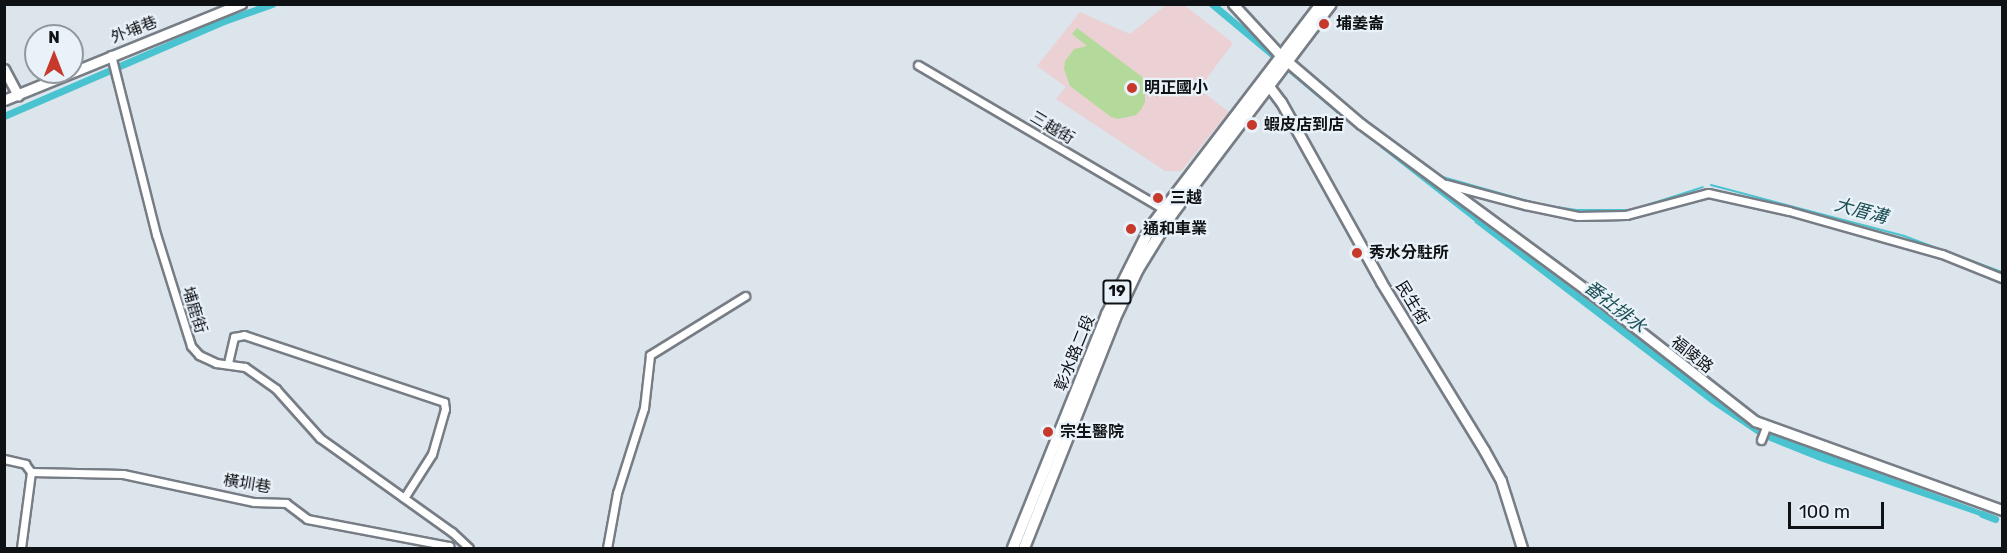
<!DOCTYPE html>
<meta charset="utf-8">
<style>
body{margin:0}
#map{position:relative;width:2007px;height:553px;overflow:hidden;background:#dce4ec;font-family:Rubik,"Noto Sans TC",sans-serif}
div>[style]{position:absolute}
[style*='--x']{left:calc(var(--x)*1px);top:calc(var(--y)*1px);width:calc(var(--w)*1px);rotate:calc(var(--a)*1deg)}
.education>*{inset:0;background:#ecd1d4}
.green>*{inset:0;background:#b4da9b}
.water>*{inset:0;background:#49c3cf}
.stream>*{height:2px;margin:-1px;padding:0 1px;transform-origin:1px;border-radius:1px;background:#49c3cf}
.canal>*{height:7px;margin:-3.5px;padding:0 3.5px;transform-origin:3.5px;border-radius:3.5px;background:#49c3cf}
.roads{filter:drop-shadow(2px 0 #777d85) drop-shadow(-2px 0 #777d85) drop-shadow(0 2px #777d85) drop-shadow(0 -2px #777d85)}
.minor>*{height:7px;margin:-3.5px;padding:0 3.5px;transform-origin:3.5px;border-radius:3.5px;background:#fff}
.tertiary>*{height:9px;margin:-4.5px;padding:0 4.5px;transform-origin:4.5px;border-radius:4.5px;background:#fff}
.primary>*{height:10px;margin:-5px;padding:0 5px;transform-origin:5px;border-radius:5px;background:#fff}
.dots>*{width:16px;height:16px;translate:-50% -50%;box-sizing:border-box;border:3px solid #e9f1f9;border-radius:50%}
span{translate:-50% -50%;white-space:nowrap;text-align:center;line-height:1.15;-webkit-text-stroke:4.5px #e9f1f9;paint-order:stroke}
.shield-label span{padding:2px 4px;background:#e9f1f9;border:2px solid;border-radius:4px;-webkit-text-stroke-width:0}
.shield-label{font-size:15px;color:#0f1214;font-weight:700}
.poi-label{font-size:16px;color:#0f1214;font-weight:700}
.left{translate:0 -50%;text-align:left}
.street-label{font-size:16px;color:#0f1214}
.water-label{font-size:18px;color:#1a4e53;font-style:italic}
.frame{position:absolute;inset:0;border:6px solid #0f1214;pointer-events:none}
.north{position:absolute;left:24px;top:24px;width:60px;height:60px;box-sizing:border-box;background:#e9f1f9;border:2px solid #92989d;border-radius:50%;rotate:0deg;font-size:16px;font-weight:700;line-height:24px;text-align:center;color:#0f1214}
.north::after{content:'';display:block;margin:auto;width:21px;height:27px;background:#c6392b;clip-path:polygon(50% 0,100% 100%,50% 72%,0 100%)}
.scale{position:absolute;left:1788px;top:502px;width:96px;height:27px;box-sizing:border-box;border:3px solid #0f1214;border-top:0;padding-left:8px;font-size:18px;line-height:21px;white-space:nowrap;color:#0f1214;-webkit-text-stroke:4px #e9f1f9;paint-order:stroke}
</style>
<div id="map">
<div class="education">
<div style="clip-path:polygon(1166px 5px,1184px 5px,1233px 43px,1199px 89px,1229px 112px,1181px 171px,1165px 171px,1056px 99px,1066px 87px,1037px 66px,1080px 12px,1130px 34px)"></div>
</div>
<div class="green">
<div style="clip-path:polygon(1077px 28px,1161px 91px,1157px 98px,1145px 89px,1145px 102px,1141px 110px,1136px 115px,1118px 119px,1111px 117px,1070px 86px,1064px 69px,1065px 61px,1074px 49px,1087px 46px,1072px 34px)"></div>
</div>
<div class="water">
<div style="clip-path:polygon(1480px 220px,1761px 429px,1758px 435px,1712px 404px,1474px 222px)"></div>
<div style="clip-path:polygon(1768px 432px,1990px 514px,1989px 519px,1820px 461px,1765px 439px)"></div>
</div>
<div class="stream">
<div style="--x:1439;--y:176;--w:107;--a:15.7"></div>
<div style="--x:1542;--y:205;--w:37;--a:8"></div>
<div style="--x:1579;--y:210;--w:53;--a:0"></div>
<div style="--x:1423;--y:177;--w:1;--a:0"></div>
<div style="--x:1711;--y:185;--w:200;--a:14.8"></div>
<div style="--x:1904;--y:236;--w:104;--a:20.2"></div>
<div style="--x:1638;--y:208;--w:68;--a:-17.9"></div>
</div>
<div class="canal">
<div style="--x:1212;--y:4;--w:168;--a:39.9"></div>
<div style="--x:4;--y:116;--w:240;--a:-23.4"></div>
<div style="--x:224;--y:21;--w:51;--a:-19.5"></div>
<div style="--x:1383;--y:145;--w:130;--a:38.1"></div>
<div style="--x:1982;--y:514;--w:14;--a:21"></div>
</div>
<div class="roads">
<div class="minor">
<div style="--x:111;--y:55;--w:185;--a:75.9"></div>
<div style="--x:156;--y:234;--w:117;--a:72.6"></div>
<div style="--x:191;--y:346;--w:12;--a:48"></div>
<div style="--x:199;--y:355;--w:19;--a:25"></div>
<div style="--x:216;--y:363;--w:29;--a:8"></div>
<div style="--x:245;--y:367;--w:38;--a:35"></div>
<div style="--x:276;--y:389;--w:66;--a:48.1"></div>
<div style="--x:320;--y:438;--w:162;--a:35.5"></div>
<div style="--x:452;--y:532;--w:23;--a:43"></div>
<div style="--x:918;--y:65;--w:289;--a:30.4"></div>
<div style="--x:1446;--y:184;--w:82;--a:14.9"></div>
<div style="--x:1525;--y:205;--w:54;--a:11.7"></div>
<div style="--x:1578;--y:216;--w:48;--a:-1.2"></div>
<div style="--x:1626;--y:215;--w:85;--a:-15"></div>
<div style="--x:1708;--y:193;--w:83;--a:12.5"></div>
<div style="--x:1789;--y:211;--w:159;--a:15.7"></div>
<div style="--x:1942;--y:254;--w:65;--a:21.8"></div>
<div style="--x:228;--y:363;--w:27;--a:-77"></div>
<div style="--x:234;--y:337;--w:10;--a:-11"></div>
<div style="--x:244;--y:335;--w:211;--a:18.5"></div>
<div style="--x:444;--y:402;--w:7;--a:82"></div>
<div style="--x:445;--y:409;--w:47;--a:106.1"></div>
<div style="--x:432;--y:454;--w:52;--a:122.5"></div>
<div style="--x:1761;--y:440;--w:14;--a:-69"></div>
<div style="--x:4;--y:459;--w:22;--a:13"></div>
<div style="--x:25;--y:464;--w:10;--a:53"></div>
<div style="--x:31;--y:472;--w:92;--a:1.2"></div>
<div style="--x:123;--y:474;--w:134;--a:12.1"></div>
<div style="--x:254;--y:502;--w:32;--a:2"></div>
<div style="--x:286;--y:503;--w:26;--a:37"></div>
<div style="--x:307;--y:519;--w:145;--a:10.8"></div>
<div style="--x:449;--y:546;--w:3;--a:135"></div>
<div style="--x:21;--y:548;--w:77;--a:-82.5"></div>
<div style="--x:607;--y:548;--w:56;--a:-79.7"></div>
<div style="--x:617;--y:493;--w:89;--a:-72.4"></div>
<div style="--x:644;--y:408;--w:53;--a:-83.5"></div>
<div style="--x:650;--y:355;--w:112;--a:-31.8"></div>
</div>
<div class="tertiary">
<div style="--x:1233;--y:4;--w:71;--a:47.3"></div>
<div style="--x:1281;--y:56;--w:105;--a:40.4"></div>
<div style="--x:1361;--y:124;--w:297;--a:36.4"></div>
<div style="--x:1600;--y:300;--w:197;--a:38"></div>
<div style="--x:1755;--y:421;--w:263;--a:19.8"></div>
<div style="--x:4;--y:69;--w:30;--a:62"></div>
<div style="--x:1265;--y:81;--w:26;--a:53"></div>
<div style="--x:1281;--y:102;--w:206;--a:60.9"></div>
<div style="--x:1381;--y:282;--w:197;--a:58.5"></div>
<div style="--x:1484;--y:450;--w:35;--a:61"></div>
<div style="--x:1501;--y:481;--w:70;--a:72.6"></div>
<div style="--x:4;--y:100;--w:256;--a:-22.1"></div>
</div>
<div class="primary">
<div style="--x:1013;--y:548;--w:252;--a:-68.1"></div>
<div style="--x:1107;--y:314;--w:96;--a:-63.4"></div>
<div style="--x:1150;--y:228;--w:282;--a:-52.6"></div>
<div style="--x:1024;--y:548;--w:247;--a:-68.4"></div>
<div style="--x:1115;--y:318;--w:54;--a:-64.9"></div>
<div style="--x:1138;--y:269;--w:65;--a:-58.3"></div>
<div style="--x:1172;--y:214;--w:263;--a:-52.9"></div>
</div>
</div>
<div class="dots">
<div style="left:1324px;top:24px;background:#c6392b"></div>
<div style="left:1132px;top:88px;background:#c6392b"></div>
<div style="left:1252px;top:125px;background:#c6392b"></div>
<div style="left:1158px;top:198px;background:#c6392b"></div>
<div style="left:1131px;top:229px;background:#c6392b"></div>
<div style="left:1357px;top:253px;background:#c6392b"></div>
<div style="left:1048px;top:432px;background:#c6392b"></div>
</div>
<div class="shield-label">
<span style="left:1117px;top:292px">19</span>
</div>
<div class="poi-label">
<span class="left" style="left:1336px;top:24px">埔姜崙</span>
<span class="left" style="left:1144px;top:88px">明正國小</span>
<span class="left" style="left:1264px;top:125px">蝦皮店到店</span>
<span class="left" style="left:1170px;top:198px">三越</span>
<span class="left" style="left:1143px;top:229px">通和車業</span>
<span class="left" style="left:1369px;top:253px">秀水分駐所</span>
<span class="left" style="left:1060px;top:432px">宗生醫院</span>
</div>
<div class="street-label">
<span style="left:134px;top:30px;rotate:-21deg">外埔巷</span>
<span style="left:1052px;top:128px;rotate:31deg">三越街</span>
<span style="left:1412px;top:303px;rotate:59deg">民生街</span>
<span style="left:194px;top:310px;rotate:73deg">埔鹿街</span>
<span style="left:1075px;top:353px;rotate:-68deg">彰水路二段</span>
<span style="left:1692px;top:355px;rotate:38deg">福陵路</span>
<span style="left:247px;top:484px;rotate:9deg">橫圳巷</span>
</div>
<div class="water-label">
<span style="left:1861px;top:211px;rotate:15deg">大厝溝</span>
<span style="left:1615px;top:307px;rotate:38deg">番社排水</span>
</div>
<div class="frame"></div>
<div class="north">N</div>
<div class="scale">100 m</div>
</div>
